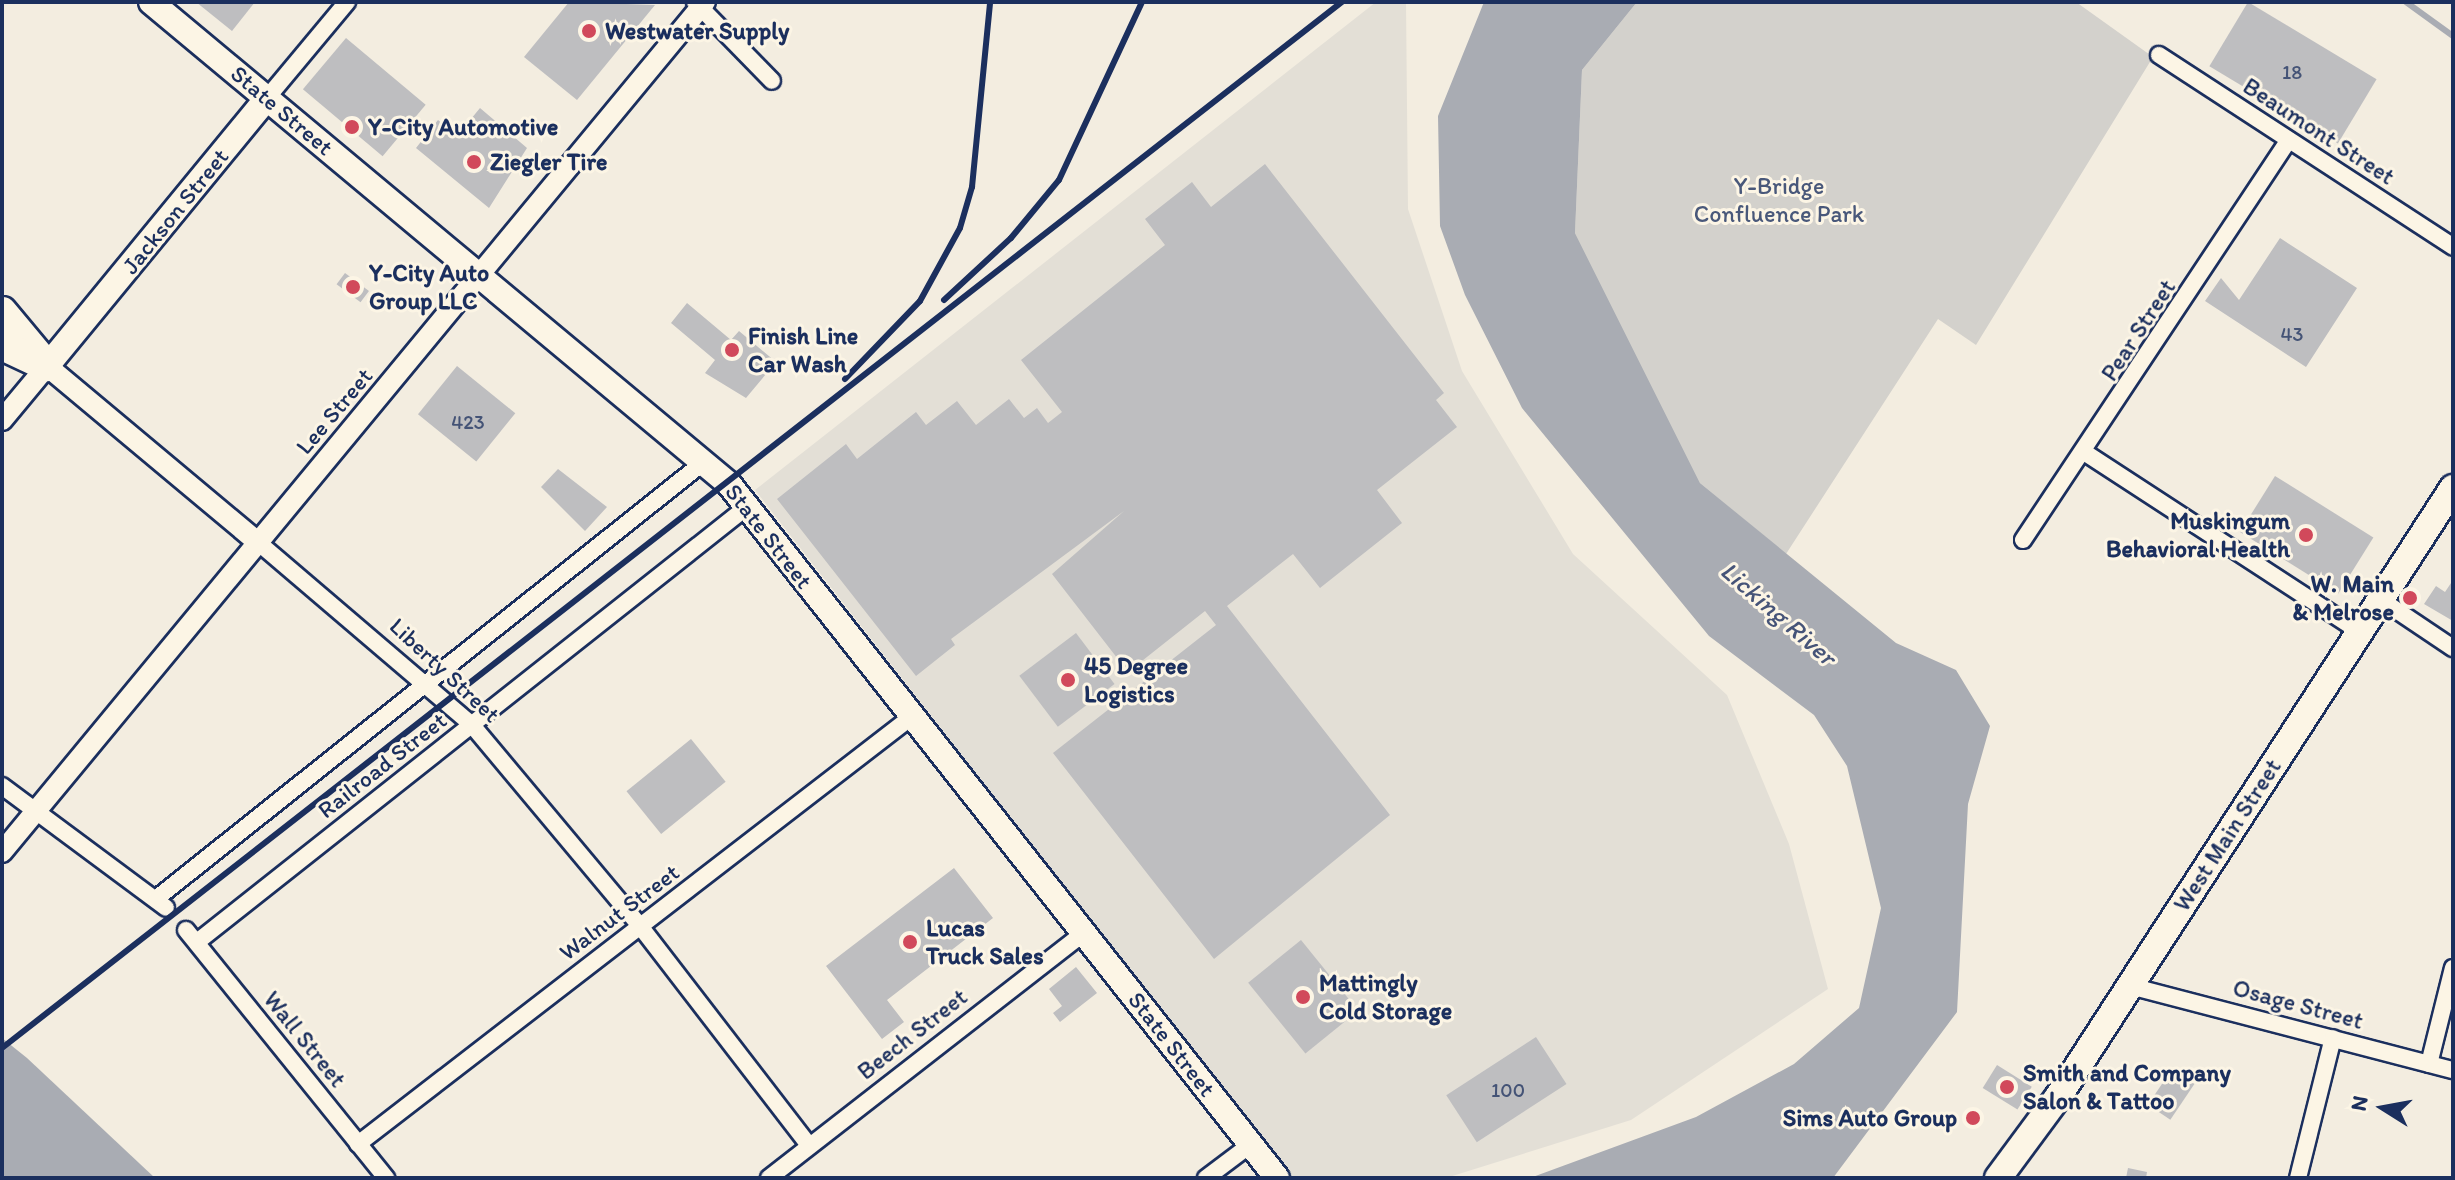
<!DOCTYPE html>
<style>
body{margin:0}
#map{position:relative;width:2455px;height:1180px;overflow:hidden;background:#f3ede0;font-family:Itim,sans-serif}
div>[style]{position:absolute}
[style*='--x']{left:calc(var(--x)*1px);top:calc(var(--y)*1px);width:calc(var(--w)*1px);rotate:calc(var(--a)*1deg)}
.built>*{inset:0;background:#e3dfd6}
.green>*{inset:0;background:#d3d1cc}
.water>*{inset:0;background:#a9acb3}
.stream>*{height:6px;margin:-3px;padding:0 3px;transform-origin:3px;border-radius:3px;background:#a9acb3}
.building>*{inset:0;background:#bebec0;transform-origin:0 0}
.roads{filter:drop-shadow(2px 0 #1b2f5e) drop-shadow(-2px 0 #1b2f5e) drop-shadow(0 2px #1b2f5e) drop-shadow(0 -2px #1b2f5e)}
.minor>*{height:16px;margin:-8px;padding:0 8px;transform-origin:8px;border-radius:8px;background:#fcf5e5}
.tertiary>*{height:20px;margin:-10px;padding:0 10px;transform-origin:10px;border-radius:10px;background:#fcf5e5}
.secondary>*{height:24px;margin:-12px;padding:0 12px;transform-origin:12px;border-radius:12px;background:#fcf5e5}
.primary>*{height:26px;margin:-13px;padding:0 13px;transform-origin:13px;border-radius:13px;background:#fcf5e5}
.motorway>*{height:30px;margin:-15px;padding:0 15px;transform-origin:15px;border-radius:15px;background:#fcf5e5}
.rail>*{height:6px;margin:-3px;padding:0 3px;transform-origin:3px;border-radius:3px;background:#1b2f5e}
.dots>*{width:22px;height:22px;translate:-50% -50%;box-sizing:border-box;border:4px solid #fcf5e5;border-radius:50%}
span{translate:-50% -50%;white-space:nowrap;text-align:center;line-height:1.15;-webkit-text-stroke:6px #fcf5e5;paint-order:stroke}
.number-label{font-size:20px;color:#445376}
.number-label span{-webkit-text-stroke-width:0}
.poi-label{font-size:24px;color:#1b2f5e;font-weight:700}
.left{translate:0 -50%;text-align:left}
.right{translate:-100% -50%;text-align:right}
.street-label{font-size:24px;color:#1b2f5e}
.park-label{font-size:24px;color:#49587a}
.water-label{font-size:26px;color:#465478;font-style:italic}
.frame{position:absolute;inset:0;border:4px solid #1b2f5e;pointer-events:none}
.north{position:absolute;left:2343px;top:1068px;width:80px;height:80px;-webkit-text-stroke:6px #fcf5e5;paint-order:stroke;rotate:281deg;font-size:22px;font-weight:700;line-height:32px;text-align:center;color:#1b2f5e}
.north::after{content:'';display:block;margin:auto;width:28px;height:36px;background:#1b2f5e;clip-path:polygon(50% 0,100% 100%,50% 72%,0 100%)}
</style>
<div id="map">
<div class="built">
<div style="clip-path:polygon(1376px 2px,1406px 2px,1408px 209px,1462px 371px,1573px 554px,1727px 695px,1789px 844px,1828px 989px,1631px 1120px,1446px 1178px,1292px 1178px,755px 490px)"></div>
</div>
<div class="green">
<div style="clip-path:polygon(1637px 2px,2076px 2px,2153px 57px,1976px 345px,1938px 319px,1786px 554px,1700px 483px,1575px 233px,1582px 70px)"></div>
</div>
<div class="water">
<div style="clip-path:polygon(1484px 2px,1637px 2px,1582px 70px,1575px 233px,1700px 483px,1896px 643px,1956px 670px,1990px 726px,1968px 804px,1957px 1012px,1833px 1178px,1530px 1178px,1696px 1117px,1794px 1064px,1859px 1008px,1881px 908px,1847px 766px,1814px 715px,1709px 636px,1522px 408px,1465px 295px,1440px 226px,1438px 116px)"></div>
<div style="clip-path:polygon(2px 1038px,27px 1058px,155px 1178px,2px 1178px)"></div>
</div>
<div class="stream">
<div style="--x:2406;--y:2;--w:58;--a:35.9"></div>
</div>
<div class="building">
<div style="clip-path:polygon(196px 2px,255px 2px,232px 31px)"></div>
<div style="clip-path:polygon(569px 2px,655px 5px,577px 100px,524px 57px)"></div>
<div style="left:2248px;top:2px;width:150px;height:75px;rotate:31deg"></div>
<div style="left:346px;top:38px;width:104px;height:67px;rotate:40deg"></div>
<div style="clip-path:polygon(480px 108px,527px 148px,489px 208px,416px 148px,438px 120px,457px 136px)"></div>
<div style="clip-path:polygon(1265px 164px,1444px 393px,1436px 400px,1457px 427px,1377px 490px,1402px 523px,1320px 588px,1293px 554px,1227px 606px,1390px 815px,1214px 959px,1053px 753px,1216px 625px,1205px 611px,1128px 672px,1052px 574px,1124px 511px,951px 639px,955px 645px,916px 676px,777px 499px,846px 444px,857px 459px,916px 412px,926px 425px,957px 401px,976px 425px,1009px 399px,1024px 418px,1037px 408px,1048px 423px,1062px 412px,1021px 360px,1165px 245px,1145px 219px,1192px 182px,1211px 207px)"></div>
<div style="clip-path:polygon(2280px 238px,2357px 288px,2306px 367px,2205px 301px,2221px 278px,2239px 300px)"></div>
<div style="left:345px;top:273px;width:30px;height:14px;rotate:37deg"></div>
<div style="clip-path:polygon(687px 303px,731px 340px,739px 331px,776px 362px,746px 398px,705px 373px,715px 360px,671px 323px)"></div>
<div style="left:457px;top:366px;width:75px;height:62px;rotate:39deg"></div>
<div style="clip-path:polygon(558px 469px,607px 507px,585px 531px,541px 487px)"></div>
<div style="left:2275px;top:476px;width:116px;height:66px;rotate:32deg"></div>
<div style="clip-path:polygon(2453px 580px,2453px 621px,2424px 604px,2436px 586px,2445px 592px)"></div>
<div style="left:1076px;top:633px;width:64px;height:71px;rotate:53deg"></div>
<div style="left:691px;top:739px;width:55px;height:83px;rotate:51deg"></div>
<div style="clip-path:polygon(954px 868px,993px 918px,887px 1000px,904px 1022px,882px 1039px,826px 966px)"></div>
<div style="left:1301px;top:940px;width:91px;height:68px;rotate:51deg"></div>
<div style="clip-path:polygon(1076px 967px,1097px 993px,1060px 1022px,1053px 1013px,1062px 1006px,1049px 989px)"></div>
<div style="left:1536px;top:1037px;width:56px;height:107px;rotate:57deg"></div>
<div style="left:1997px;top:1065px;width:41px;height:27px;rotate:32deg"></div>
<div style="left:2172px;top:1069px;width:27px;height:43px;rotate:34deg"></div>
<div style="clip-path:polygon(2128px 1168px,2147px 1172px,2146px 1178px,2126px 1178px)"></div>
</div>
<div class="roads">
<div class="minor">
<div style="--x:695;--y:2;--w:110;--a:45.7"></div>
<div style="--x:2159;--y:55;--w:351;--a:33.1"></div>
<div style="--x:267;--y:98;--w:125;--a:-50.2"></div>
<div style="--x:2084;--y:452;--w:328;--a:33.1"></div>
<div style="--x:2023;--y:540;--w:480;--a:-56.4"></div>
<div style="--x:259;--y:543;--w:280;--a:40.5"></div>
<div style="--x:472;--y:725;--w:262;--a:50.1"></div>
<div style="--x:640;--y:926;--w:275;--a:52.4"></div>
<div style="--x:2380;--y:599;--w:88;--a:33.9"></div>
<div style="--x:2;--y:786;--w:204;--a:36.6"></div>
<div style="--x:157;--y:898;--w:701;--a:-38.57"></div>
<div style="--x:186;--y:930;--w:319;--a:51.1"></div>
<div style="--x:197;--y:942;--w:703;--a:-38.35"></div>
<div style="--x:2130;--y:986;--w:334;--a:14.6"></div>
<div style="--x:2429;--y:1064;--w:99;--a:-76"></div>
<div style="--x:358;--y:1144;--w:697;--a:-37.66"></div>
<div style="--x:769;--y:1178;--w:402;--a:-37.9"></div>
<div style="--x:1206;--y:1178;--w:55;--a:-36.9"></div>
<div style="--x:2298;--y:1178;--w:144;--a:-76"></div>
</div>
<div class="tertiary">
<div style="--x:2;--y:420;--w:70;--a:-50.2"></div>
<div style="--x:47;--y:366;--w:276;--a:39.9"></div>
<div style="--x:2;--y:852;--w:1103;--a:-50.41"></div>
</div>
<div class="secondary">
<div style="--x:151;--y:2;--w:753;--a:39.83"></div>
<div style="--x:729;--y:484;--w:884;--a:51.7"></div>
<div style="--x:47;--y:366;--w:347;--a:-50.6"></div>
</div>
<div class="primary">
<div style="--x:1998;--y:1178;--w:101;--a:-53.5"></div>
<div style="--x:2058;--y:1097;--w:726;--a:-57.03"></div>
</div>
<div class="motorway">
<div style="--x:2;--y:312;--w:70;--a:50.2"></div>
<div style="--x:2;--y:345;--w:50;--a:25"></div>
</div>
</div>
<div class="rail">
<div style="--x:944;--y:300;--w:91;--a:-42.8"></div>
<div style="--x:1011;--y:238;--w:75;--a:-50.4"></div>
<div style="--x:1059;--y:180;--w:196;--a:-65"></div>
<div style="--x:845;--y:379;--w:108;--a:-46.1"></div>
<div style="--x:920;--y:301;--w:83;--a:-61.3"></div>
<div style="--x:960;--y:228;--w:43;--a:-73.7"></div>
<div style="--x:972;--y:187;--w:186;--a:-84.4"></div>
<div style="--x:2;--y:1048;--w:1700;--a:-37.98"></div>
</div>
<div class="dots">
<div style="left:589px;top:31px;background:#d1495b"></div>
<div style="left:352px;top:127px;background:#d1495b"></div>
<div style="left:474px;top:162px;background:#d1495b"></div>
<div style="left:353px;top:287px;background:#d1495b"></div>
<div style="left:732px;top:350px;background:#d1495b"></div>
<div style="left:2306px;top:535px;background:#d1495b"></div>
<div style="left:2410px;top:598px;background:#d1495b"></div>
<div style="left:1068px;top:680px;background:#d1495b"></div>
<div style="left:910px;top:942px;background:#d1495b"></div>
<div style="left:1303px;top:997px;background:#d1495b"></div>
<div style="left:2007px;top:1087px;background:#d1495b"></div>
<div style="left:1973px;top:1118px;background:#d1495b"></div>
</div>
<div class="number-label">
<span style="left:2292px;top:72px">18</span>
<span style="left:2292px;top:334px">43</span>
<span style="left:468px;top:422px">423</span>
<span style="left:1508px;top:1090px">100</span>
</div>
<div class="poi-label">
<span class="left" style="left:605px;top:31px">Westwater Supply</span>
<span class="left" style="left:368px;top:127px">Y-City Automotive</span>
<span class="left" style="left:490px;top:162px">Ziegler Tire</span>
<span class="left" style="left:369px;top:287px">Y-City Auto<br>Group LLC</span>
<span class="left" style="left:748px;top:350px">Finish Line<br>Car Wash</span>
<span class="right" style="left:2290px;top:535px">Muskingum<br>Behavioral Health</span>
<span class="right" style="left:2394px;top:598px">W. Main<br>&amp; Melrose</span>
<span class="left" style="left:1084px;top:680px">45 Degree<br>Logistics</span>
<span class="left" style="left:926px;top:942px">Lucas<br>Truck Sales</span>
<span class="left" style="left:1319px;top:997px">Mattingly<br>Cold Storage</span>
<span class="left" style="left:2023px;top:1087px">Smith and Company<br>Salon &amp; Tattoo</span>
<span class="right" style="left:1957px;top:1118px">Sims Auto Group</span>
</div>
<div class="street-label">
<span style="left:282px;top:110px;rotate:40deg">State Street</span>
<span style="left:2319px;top:131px;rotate:33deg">Beaumont Street</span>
<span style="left:175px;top:211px;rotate:-51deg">Jackson Street</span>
<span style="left:2138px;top:330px;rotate:-57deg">Pear Street</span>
<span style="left:334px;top:411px;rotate:-50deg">Lee Street</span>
<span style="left:769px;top:536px;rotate:52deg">State Street</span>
<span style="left:445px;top:670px;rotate:43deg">Liberty Street</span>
<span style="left:382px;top:765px;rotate:-38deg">Railroad Street</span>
<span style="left:2227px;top:835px;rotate:-57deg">West Main Street</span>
<span style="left:619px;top:912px;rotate:-37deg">Walnut Street</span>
<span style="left:2298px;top:1004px;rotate:15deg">Osage Street</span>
<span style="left:912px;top:1034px;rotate:-38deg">Beech Street</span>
<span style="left:305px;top:1039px;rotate:51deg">Wall Street</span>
<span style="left:1172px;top:1044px;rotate:52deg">State Street</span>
</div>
<div class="park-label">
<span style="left:1779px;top:200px">Y-Bridge<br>Confluence Park</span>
</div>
<div class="water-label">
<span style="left:1778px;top:614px;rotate:41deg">Licking River</span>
</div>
<div class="frame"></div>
<div class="north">N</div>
</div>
